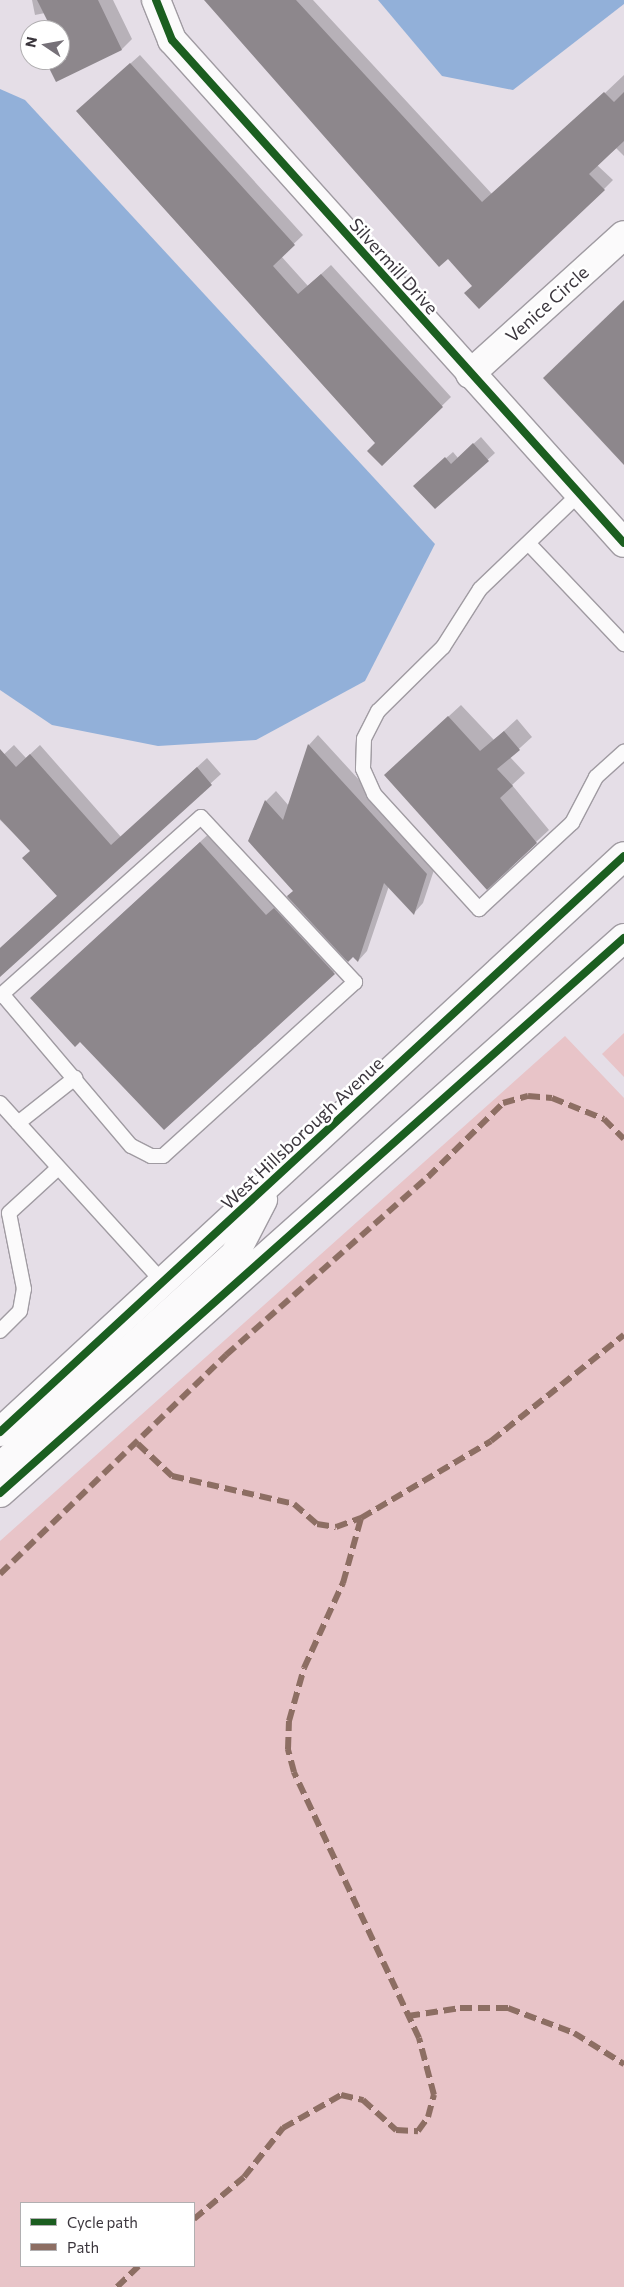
<!DOCTYPE html>
<style>
body{margin:0}
#map{position:relative;width:624px;height:2287px;overflow:hidden;background:#e5dee7;font-family:Commissioner,sans-serif}
div>[style]{position:absolute}
[style*='--x']{left:calc(var(--x)*1px);top:calc(var(--y)*1px);width:calc(var(--w)*1px);rotate:calc(var(--a)*1deg)}
.green>*{inset:0;background:#e8c4c8}
.water>*{inset:0;background:#92b0d9}
.shadow>*{inset:0;background:#0003}
.building>*{inset:0;background:#8d878c}
.roads{filter:drop-shadow(1px 0 #a09ba2) drop-shadow(-1px 0 #a09ba2) drop-shadow(0 1px #a09ba2) drop-shadow(0 -1px #a09ba2)}
.lane>*{height:14px;margin:-7px;padding:0 7px;transform-origin:7px;border-radius:7px;background:#fbfafb}
.street>*{height:28px;margin:-14px;padding:0 14px;transform-origin:14px;border-radius:14px;background:#fbfafb}
.primary>*{height:28px;margin:-14px;padding:0 14px;transform-origin:14px;border-radius:14px;background:#fbfafb}
.quiet>*{height:6px;margin-top:-3px;transform-origin:0;background:repeating-linear-gradient(90deg,#8d6e63 0 12px,transparent 0 18px)}
.cycleway>*{height:8px;margin:-4px;padding:0 4px;transform-origin:4px;border-radius:4px;background:#1b5e20}
span{translate:-50% -50%;white-space:nowrap;text-align:center;line-height:1.15;-webkit-text-stroke:5px #fff;paint-order:stroke}
.street-label{font-size:18px;color:#3b363d}
.legend{position:absolute;left:20px;top:2202px;width:175px;height:65px;box-sizing:border-box;background:#fff;border:1px solid #b1afb1;margin:0;padding:6px 9px;list-style:none;font-size:15px;color:#3b363d}
.legend li{display:flex;align-items:center;gap:10px;height:25px}
.legend b{width:25px;border:1px solid #b1afb1}
.north{position:absolute;left:20px;top:20px;width:50px;height:50px;box-sizing:border-box;background:#fff;border:1px solid #b1afb1;border-radius:50%;rotate:282deg;font-size:14px;font-weight:700;line-height:20px;text-align:center;color:#3b363d}
.north::after{content:'';display:block;margin:auto;width:18px;height:22px;background:#767178;clip-path:polygon(50% 0,100% 100%,50% 72%,0 100%)}
</style>
<div id="map">
<div class="green">
<div style="clip-path:polygon(624px 1033px,624px 1077px,602px 1054px)"></div>
<div style="clip-path:polygon(evenodd,565px 1036px,624px 1098px,624px 2287px,0 2287px,0 1541px,565px 1036px,21px 2203px,194px 2203px,194px 2266px,21px 2266px,21px 2203px)"></div>
</div>
<div class="water">
<div style="clip-path:polygon(378px 0,624px 0,624px 4px,513px 90px,442px 76px)"></div>
<div style="clip-path:polygon(0 89px,25px 100px,435px 544px,365px 681px,256px 740px,158px 746px,52px 725px,0 690px)"></div>
</div>
<div class="shadow">
<div style="clip-path:polygon(32px 0,113px 0,132px 39px,122px 49px,56px 81px,47px 60px,60px 60px,60px 30px,53px 30px,45px 13px,35px 15px)"></div>
<div style="clip-path:polygon(221px 0,313px 0,492px 194px,526px 168px,624px 75px,624px 156px,616px 148px,597px 165px,613px 180px,604px 189px,474px 285px)"></div>
<div style="clip-path:polygon(140px 55px,303px 235px,281px 256px,308px 286px,331px 265px,451px 397px,382px 464px,376px 443px,77px 111px)"></div>
<div style="clip-path:polygon(481px 437px,495px 453px,435px 508px,422px 479px,453px 452px,458px 458px)"></div>
<div style="clip-path:polygon(461px 705px,494px 740px,517px 719px,532px 737px,510px 757px,525px 773px,512px 785px,549px 830px,536px 842px,399px 762px)"></div>
<div style="clip-path:polygon(318px 735px,436px 864px,423px 903px,414px 913px,389px 886px,367px 951px,358px 961px,353px 956px,348px 959px,164px 1128px,80px 1040px,31px 998px,213px 830px,279px 903px,294px 891px,249px 841px,266px 801px,276px 791px,289px 806px,309px 745px)"></div>
<div style="clip-path:polygon(14px 745px,26px 758px,40px 745px,121px 837px,207px 758px,221px 774px,0 975px,0 948px,58px 895px,31px 850px,0 820px,0 758px)"></div>
</div>
<div class="building">
<div style="clip-path:polygon(37px 0,98px 0,122px 50px,56px 82px,45px 60px,66px 60px,60px 30px,52px 30px)"></div>
<div style="clip-path:polygon(204px 0,296px 0,482px 202px,604px 92px,614px 102px,624px 92px,624px 141px,589px 174px,605px 190px,479px 309px,464px 293px,472px 286px,448px 259px,439px 267px)"></div>
<div style="clip-path:polygon(130px 63px,295px 245px,273px 266px,298px 294px,321px 274px,443px 407px,382px 466px,367px 451px,375px 443px,76px 111px)"></div>
<div style="clip-path:polygon(624px 300px,624px 465px,543px 378px)"></div>
<div style="clip-path:polygon(473px 443px,489px 461px,435px 509px,413px 486px,445px 457px,451px 464px)"></div>
<div style="clip-path:polygon(448px 716px,480px 751px,504px 731px,520px 750px,497px 769px,513px 786px,500px 798px,537px 843px,487px 890px,384px 775px)"></div>
<div style="clip-path:polygon(308px 744px,427px 874px,414px 915px,384px 883px,358px 962px,353px 957px,348px 962px,287px 896px,293px 891px,248px 841px,265px 800px,283px 820px)"></div>
<div style="clip-path:polygon(0 749px,16px 767px,30px 754px,111px 845px,197px 767px,212px 785px,0 977px,0 948px,57px 896px,22px 858px,30px 851px,0 819px)"></div>
<div style="clip-path:polygon(200px 842px,266px 915px,274px 908px,335px 974px,164px 1130px,80px 1042px,75px 1047px,30px 998px)"></div>
</div>
<div class="roads">
<div class="lane">
<div style="--x:579;--y:494;--w:137;--a:136.2"></div>
<div style="--x:480;--y:589;--w:69;--a:122.5"></div>
<div style="--x:443;--y:647;--w:91;--a:135.4"></div>
<div style="--x:378;--y:711;--w:31;--a:117"></div>
<div style="--x:364;--y:739;--w:30;--a:92"></div>
<div style="--x:363;--y:769;--w:27;--a:66"></div>
<div style="--x:374;--y:794;--w:156;--a:47.6"></div>
<div style="--x:479;--y:909;--w:127;--a:-42.8"></div>
<div style="--x:572;--y:823;--w:52;--a:-62.4"></div>
<div style="--x:596;--y:777;--w:38;--a:-42"></div>
<div style="--x:530;--y:545;--w:137;--a:46.5"></div>
<div style="--x:0;--y:996;--w:269;--a:-41.7"></div>
<div style="--x:201;--y:817;--w:226;--a:47"></div>
<div style="--x:355;--y:982;--w:259;--a:137.8"></div>
<div style="--x:163;--y:1156;--w:12;--a:180"></div>
<div style="--x:151;--y:1156;--w:22;--a:-153"></div>
<div style="--x:131;--y:1146;--w:198;--a:-130.3"></div>
<div style="--x:0;--y:1103;--w:242;--a:47.7"></div>
<div style="--x:18;--y:1123;--w:73;--a:-38.3"></div>
<div style="--x:0;--y:1331;--w:28;--a:-45"></div>
<div style="--x:20;--y:1311;--w:22;--a:-80"></div>
<div style="--x:24;--y:1289;--w:77;--a:-101.2"></div>
<div style="--x:9;--y:1213;--w:65;--a:-42.5"></div>
</div>
<div class="street">
<div style="--x:156;--y:0;--w:43;--a:68.2"></div>
<div style="--x:172;--y:40;--w:676;--a:48.06"></div>
<div style="--x:470;--y:374;--w:207;--a:-42.1"></div>
</div>
<div class="primary">
<div style="--x:0;--y:1432;--w:849;--a:-42.71"></div>
<div style="--x:0;--y:1467;--w:317;--a:-42.2"></div>
<div style="--x:235;--y:1254;--w:61;--a:-62.6"></div>
<div style="--x:0;--y:1493;--w:835;--a:-41.65"></div>
</div>
</div>
<div class="quiet">
<div style="--x:138;--y:1444;--w:47;--a:43.3"></div>
<div style="--x:172;--y:1476;--w:125;--a:12.9"></div>
<div style="--x:294;--y:1504;--w:30;--a:41"></div>
<div style="--x:317;--y:1524;--w:19;--a:9"></div>
<div style="--x:336;--y:1527;--w:27;--a:-20"></div>
<div style="--x:0;--y:1574;--w:315;--a:-44.1"></div>
<div style="--x:226;--y:1355;--w:269;--a:-41.4"></div>
<div style="--x:428;--y:1177;--w:105;--a:-44.6"></div>
<div style="--x:503;--y:1103;--w:26;--a:-16"></div>
<div style="--x:528;--y:1096;--w:24;--a:5"></div>
<div style="--x:552;--y:1098;--w:56;--a:22"></div>
<div style="--x:604;--y:1119;--w:28;--a:45"></div>
<div style="--x:408;--y:2016;--w:53;--a:-8.7"></div>
<div style="--x:460;--y:2008;--w:48;--a:0"></div>
<div style="--x:508;--y:2008;--w:71;--a:20.7"></div>
<div style="--x:574;--y:2033;--w:59;--a:31.8"></div>
<div style="--x:194;--y:2219;--w:65;--a:-40"></div>
<div style="--x:244;--y:2177;--w:63;--a:-51.5"></div>
<div style="--x:283;--y:2128;--w:67;--a:-29.6"></div>
<div style="--x:341;--y:2095;--w:23;--a:13"></div>
<div style="--x:363;--y:2100;--w:45;--a:42.3"></div>
<div style="--x:396;--y:2130;--w:22;--a:3"></div>
<div style="--x:418;--y:2131;--w:17;--a:-54"></div>
<div style="--x:428;--y:2117;--w:23;--a:-75"></div>
<div style="--x:434;--y:2095;--w:59;--a:-104.7"></div>
<div style="--x:419;--y:2038;--w:294;--a:-115.2"></div>
<div style="--x:294;--y:1772;--w:24;--a:-105"></div>
<div style="--x:288;--y:1749;--w:28;--a:-88"></div>
<div style="--x:289;--y:1721;--w:55;--a:-74.2"></div>
<div style="--x:304;--y:1668;--w:94;--a:-65.4"></div>
<div style="--x:343;--y:1583;--w:67;--a:-74.5"></div>
<div style="--x:361;--y:1518;--w:151;--a:-30.6"></div>
<div style="--x:491;--y:1441;--w:170;--a:-38.6"></div>
<div style="--x:117;--y:2287;--w:30;--a:-44"></div>
</div>
<div class="cycleway">
<div style="--x:156;--y:0;--w:43;--a:68.2"></div>
<div style="--x:172;--y:40;--w:676;--a:48.06"></div>
<div style="--x:0;--y:1432;--w:849;--a:-42.71"></div>
<div style="--x:0;--y:1493;--w:835;--a:-41.65"></div>
</div>
<div class="street-label">
<span style="left:394px;top:266px;rotate:48deg">Silvermill Drive</span>
<span style="left:547px;top:304px;rotate:-42deg">Venice Circle</span>
<span style="left:302px;top:1133px;rotate:-43deg">West Hillsborough Avenue</span>
</div>
<ul class="legend">
<li><b style="height:6px;background:#1b5e20"></b>Cycle path</li>
<li><b style="height:6px;background:#8d6e63"></b>Path</li>
</ul>
<div class="north">N</div>
</div>
